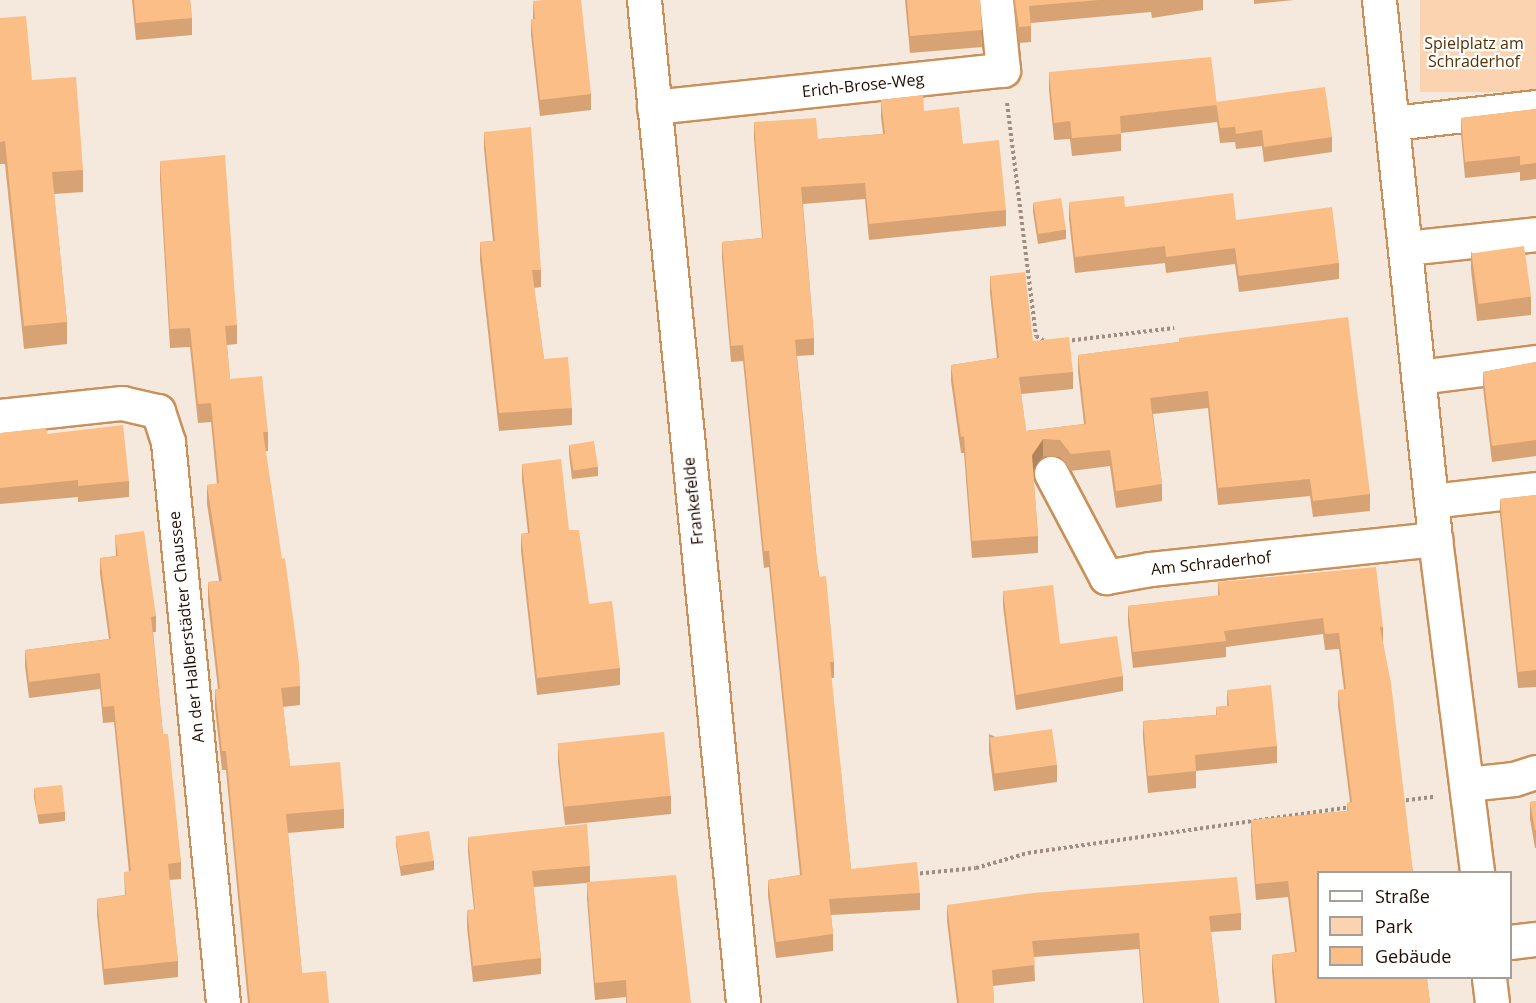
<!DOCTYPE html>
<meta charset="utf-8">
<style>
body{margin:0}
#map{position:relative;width:1536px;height:1003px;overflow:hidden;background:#f5e8dd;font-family:"Open Sans",sans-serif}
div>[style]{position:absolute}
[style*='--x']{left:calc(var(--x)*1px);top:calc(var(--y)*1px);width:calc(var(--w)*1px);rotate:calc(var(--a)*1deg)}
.green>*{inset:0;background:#fbd3b0;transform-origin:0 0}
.path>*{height:4px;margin-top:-2px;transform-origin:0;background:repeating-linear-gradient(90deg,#9d8d82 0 3px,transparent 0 6px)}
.roads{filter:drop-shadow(2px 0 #cb9059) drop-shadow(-2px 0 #cb9059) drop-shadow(0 2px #cb9059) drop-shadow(0 -2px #cb9059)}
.minor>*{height:33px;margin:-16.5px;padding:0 16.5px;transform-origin:16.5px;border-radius:16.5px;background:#fff}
.wall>*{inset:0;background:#d8a374}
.shaded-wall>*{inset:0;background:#b0855e}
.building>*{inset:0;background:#fbbe87;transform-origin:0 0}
span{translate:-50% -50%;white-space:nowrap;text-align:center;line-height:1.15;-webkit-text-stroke:4.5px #fff;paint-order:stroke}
.park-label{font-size:16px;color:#573002}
.street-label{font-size:16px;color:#210c00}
.legend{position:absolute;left:1317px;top:871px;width:195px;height:108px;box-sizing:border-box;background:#fff;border:2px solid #a69e99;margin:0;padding:8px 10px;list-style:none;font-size:18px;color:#210c00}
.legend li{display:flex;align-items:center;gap:12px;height:30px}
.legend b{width:30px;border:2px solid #a69e99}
</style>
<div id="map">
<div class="green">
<div style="left:1536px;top:0;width:92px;height:116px;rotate:90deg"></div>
</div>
<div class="path">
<div style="--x:1007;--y:103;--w:235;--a:82.9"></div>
<div style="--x:1036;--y:336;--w:9;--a:32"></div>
<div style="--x:1066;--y:341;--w:109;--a:-6.9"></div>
<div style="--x:1400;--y:801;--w:35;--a:-7"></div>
<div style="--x:914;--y:874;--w:62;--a:-5.5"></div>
<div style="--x:976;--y:868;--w:54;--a:-16.1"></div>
<div style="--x:1028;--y:853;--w:326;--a:-8.1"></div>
</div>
<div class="roads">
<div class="minor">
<div style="--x:644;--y:0;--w:1008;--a:84.36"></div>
<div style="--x:1379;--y:0;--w:542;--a:84.07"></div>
<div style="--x:1435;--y:539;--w:336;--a:82.8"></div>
<div style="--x:654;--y:107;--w:351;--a:-6.1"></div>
<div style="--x:1003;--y:70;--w:70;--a:-95.7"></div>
<div style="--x:1393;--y:123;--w:144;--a:-6.4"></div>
<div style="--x:1406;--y:248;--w:131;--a:-6.1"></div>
<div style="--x:1419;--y:377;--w:118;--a:-7.3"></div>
<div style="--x:0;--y:416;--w:123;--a:-6.1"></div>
<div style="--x:122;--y:403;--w:37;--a:13"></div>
<div style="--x:158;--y:411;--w:33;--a:72"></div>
<div style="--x:168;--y:442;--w:564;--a:84.4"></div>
<div style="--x:1051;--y:473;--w:118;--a:62.1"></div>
<div style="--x:1106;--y:577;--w:45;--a:-10.3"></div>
<div style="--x:1150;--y:569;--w:287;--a:-6"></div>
<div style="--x:1431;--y:501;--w:106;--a:-6.5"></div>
<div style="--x:1467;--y:784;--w:47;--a:-6.1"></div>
<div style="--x:1514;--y:779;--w:23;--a:-18"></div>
<div style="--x:1510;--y:942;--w:26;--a:-7"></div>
<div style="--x:1489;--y:978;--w:25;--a:83"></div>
</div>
</div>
<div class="wall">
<div style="clip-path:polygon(132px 0,190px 0,192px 18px,192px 35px,136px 40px)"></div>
<div style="clip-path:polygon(905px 0,980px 0,982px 47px,910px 53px)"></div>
<div style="clip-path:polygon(1013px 0,1203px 0,1203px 10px,1152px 18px,1151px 12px,1031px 23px,1031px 42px,1019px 43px)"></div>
<div style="clip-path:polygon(1254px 0,1294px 0,1254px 4px)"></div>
<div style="clip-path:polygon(533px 1px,591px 94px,591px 110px,540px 116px,531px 35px,531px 19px,533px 19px)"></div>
<div style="clip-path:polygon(0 18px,32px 80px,83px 170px,83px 192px,54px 194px,67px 322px,67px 344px,24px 349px,5px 164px,0 164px)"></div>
<div style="clip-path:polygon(1049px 72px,1217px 102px,1332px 137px,1332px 152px,1264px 162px,1262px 146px,1236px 149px,1235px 142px,1220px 143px,1217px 121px,1217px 122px,1121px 133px,1121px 151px,1072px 156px,1070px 139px,1054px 140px,1049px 90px)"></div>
<div style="clip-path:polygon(881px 100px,924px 111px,963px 144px,1006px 210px,1006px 226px,869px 240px,865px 199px,803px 204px,814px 338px,814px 355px,797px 356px,817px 562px,834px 662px,834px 678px,831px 678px,851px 869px,920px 893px,920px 910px,831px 915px,833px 934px,833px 951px,776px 958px,768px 896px,768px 880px,800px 875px,769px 567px,764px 568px,743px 361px,731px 362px,722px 259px,722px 242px,762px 238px,754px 139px,754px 122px,818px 139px,883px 134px,881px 117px)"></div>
<div style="clip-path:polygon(1536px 109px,1536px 179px,1520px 181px,1520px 172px,1465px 178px,1461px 134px,1461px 118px)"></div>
<div style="clip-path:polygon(484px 132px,541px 270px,541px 287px,534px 288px,544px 359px,572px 408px,572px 425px,499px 431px,480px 260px,480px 242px,493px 241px,484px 149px)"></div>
<div style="clip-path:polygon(160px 161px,237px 325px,237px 344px,227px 345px,230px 379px,268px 432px,268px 451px,265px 451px,300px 686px,300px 705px,283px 707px,290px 766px,344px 809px,344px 828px,288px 833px,302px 973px,329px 1003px,248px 1003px,226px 770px,222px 770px,215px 708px,215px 689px,218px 689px,208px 602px,208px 582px,219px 581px,207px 504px,207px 485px,217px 484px,211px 422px,198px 423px,190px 347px,170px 348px,160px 180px)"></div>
<div style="clip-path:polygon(1069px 202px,1125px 207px,1236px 220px,1339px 263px,1339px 279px,1239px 292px,1235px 264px,1166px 273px,1165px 263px,1075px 273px,1069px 219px)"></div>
<div style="clip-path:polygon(1033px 203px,1066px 230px,1066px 239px,1038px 244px,1033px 212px)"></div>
<div style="clip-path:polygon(1471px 252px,1531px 297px,1531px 315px,1477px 321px,1471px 270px)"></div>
<div style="clip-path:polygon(990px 276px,1033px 341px,1073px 372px,1073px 389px,1021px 394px,1026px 431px,1084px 424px,1078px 372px,1078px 355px,1179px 342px,1179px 338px,1370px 494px,1370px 511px,1313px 517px,1310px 496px,1218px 505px,1208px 408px,1153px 414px,1162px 484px,1162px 501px,1116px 508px,1110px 466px,1071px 471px,1060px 457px,1043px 456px,1033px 470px,1038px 536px,1038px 553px,972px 558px,964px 453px,961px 453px,951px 381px,951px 365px,997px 358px,990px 293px)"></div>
<div style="clip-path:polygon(1536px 362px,1536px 456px,1492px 462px,1483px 388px,1483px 372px)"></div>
<div style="clip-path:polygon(0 433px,47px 434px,129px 481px,129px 497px,78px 502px,78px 497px,0 504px)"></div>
<div style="clip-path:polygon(569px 445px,598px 467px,598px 476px,572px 479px,569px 454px)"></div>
<div style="clip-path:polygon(522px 464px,569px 530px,589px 604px,620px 668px,620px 685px,537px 695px,521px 551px,521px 534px,528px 533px,522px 480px)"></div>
<div style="clip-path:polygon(1536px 495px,1536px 687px,1518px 688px,1500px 515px,1500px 499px)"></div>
<div style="clip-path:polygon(115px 535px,156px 616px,156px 632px,153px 632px,163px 734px,181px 862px,181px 879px,169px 880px,178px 961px,178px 977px,104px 985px,97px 915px,97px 899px,125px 895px,124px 872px,129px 872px,114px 722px,103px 723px,100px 689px,29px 698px,25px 666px,25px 650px,109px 639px,100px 574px,100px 558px,116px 556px)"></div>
<div style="clip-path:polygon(1218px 582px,1383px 627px,1383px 643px,1430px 1003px,1275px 1003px,1272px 971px,1272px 955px,1295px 952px,1288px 897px,1256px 900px,1251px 836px,1251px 820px,1347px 811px,1347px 803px,1350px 802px,1338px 706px,1338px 690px,1344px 690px,1339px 649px,1325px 650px,1323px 634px,1226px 647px,1226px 657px,1133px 668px,1128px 622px,1128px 606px,1218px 596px)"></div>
<div style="clip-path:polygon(1003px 591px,1060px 644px,1123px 676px,1123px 691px,1016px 710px,1003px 606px)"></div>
<div style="clip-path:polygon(1227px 690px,1277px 746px,1277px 763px,1196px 771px,1196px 788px,1148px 793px,1143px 738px,1143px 721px,1216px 715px,1216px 707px,1227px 706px)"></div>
<div style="clip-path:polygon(989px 734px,1057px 765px,1057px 782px,994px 791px,989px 752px)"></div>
<div style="clip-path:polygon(558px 744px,671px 796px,671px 814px,565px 825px,558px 762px)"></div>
<div style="clip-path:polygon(34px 789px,65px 812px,65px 821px,39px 824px,34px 798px)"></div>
<div style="clip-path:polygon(1536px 801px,1536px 848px,1535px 848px,1530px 819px,1530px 802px)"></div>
<div style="clip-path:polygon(396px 837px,434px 861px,434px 870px,401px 876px,396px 845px)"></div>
<div style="clip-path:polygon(468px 837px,590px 866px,590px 882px,691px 1003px,626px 1003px,626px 997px,595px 1000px,587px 899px,587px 883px,533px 887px,541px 958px,541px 974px,473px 982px,467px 927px,467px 910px,474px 910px,468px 853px)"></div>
<div style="clip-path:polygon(947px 905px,1241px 913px,1241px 930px,1211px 932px,1219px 1003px,1143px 1003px,1139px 949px,1034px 957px,1035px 981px,993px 986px,994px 1003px,957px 1003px,947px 921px)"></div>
</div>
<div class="shaded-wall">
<div style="clip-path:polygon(1043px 439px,1043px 456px,1032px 472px,1032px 455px)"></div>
</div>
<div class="building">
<div style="clip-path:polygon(134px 0,190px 0,192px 18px,136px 23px)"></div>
<div style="clip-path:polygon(543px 0,581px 0,591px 94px,540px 100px,531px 19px,535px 19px,533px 1px)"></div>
<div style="clip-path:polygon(907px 0,980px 0,982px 30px,910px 36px)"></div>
<div style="clip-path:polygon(1015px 0,1099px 0,1029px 6px,1031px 26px,1019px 27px)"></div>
<div style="clip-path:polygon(26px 16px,32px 80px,76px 77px,83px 170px,52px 172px,67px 322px,24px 326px,5px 141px,0 142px,0 18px)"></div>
<div style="clip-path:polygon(1211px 57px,1217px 105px,1120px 116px,1121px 134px,1072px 138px,1070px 121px,1054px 123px,1049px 72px)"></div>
<div style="clip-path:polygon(1325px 87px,1332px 137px,1264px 147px,1262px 130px,1236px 134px,1235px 127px,1220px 128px,1216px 102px)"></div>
<div style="clip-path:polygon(923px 95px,924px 111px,959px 107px,963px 144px,999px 140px,1006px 210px,869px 224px,865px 183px,801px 187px,814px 338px,795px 340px,817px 562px,819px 577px,826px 576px,834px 662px,830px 662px,851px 869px,917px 862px,920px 893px,829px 899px,833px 934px,776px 942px,768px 880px,802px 875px,769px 551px,764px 551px,743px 345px,731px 346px,722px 242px,763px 238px,754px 122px,816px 118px,818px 139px,885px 134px,881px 100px)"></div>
<div style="clip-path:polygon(1536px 109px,1536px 163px,1520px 165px,1520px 156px,1465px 162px,1461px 118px)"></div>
<div style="clip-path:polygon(531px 127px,541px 270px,532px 270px,544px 359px,568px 357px,572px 408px,499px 413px,480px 242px,495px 241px,484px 132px)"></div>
<div style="clip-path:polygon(225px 155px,237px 325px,225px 326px,230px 379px,262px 376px,268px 432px,263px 432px,282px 559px,285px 558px,299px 663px,300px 686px,281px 688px,290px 766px,340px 762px,344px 809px,286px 814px,302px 973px,326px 971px,329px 1003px,250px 1003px,226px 751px,222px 751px,215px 689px,220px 689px,208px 582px,222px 581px,207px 485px,219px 483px,211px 403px,198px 404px,190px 328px,170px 329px,160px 161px)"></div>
<div style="clip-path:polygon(1233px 193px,1236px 220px,1332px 207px,1339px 263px,1239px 276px,1235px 248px,1166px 257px,1165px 246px,1075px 257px,1069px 202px,1124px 196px,1125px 207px)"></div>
<div style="left:1061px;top:198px;width:32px;height:28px;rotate:81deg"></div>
<div style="left:1524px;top:246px;width:51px;height:53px;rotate:82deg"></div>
<div style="clip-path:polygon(1025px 272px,1033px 341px,1069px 337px,1073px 372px,1019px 377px,1026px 431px,1086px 424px,1078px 355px,1179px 342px,1179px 338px,1348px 317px,1370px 494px,1313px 501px,1310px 479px,1218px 488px,1208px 391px,1150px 398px,1162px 484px,1116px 491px,1110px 450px,1071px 454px,1060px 440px,1043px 439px,1032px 455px,1038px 536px,972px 541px,964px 436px,961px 437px,951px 365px,999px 358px,990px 276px)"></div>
<div style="clip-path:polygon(1536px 362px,1536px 440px,1492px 446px,1483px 372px)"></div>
<div style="clip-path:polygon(123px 425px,129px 481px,78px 486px,78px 480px,0 488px,0 433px,46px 428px,47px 434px)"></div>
<div style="left:594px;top:441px;width:26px;height:25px;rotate:81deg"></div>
<div style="clip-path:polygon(561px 459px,569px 530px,579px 530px,589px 604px,612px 601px,620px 668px,537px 678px,521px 534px,530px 533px,522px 464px)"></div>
<div style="clip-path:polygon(1536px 495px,1536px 670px,1518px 672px,1500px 499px)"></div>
<div style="clip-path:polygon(144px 531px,156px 616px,151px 617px,163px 734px,168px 734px,181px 862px,168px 864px,178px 961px,104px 969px,97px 899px,126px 895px,124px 872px,131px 871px,114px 706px,103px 707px,100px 673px,29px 682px,25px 650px,111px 639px,100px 558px,118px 556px,115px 535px)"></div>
<div style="clip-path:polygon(1376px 567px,1383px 627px,1380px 627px,1391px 683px,1413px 873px,1318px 873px,1318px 978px,1427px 978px,1430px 1003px,1277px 1003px,1272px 955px,1297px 952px,1288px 881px,1256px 884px,1251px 820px,1348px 811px,1347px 803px,1352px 802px,1338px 690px,1346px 689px,1339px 633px,1325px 634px,1323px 618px,1224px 631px,1226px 641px,1133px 652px,1128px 606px,1220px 595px,1218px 582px)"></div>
<div style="clip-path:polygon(1053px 585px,1060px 644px,1117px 636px,1123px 676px,1016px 695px,1003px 591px)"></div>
<div style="clip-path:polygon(1271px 685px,1277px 746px,1195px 755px,1196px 771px,1148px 776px,1143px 721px,1217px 715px,1216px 707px,1229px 706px,1227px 690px)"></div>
<div style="left:1052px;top:729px;width:36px;height:63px;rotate:82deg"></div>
<div style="left:664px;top:732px;width:64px;height:107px;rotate:84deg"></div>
<div style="left:62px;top:785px;width:27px;height:28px;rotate:84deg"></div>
<div style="clip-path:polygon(1536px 801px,1536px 830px,1535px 830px,1530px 802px)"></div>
<div style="clip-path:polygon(587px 824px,590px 866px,532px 871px,541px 958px,473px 966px,467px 910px,475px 909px,468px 837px)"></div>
<div style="left:429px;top:831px;width:30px;height:34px;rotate:81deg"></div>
<div style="clip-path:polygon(676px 875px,691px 1003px,627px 1003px,626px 980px,595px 983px,587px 882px)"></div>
<div style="clip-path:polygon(1237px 877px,1241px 913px,1209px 916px,1219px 1003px,1144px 1003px,1139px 933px,1032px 941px,1035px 965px,992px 970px,994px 1003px,959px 1003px,947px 905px,1033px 893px)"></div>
</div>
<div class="park-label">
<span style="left:1474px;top:52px">Spielplatz am<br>Schraderhof</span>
</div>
<div class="street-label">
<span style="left:863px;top:85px;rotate:-6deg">Erich-Brose-Weg</span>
<span style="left:693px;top:501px;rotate:-96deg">Frankefelde</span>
<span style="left:1211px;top:563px;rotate:-6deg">Am Schraderhof</span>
<span style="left:186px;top:627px;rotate:-96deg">An der Halberstädter Chaussee</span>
</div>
<ul class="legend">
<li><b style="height:8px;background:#fff"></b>Straße</li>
<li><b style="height:16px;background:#fbd3b0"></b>Park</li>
<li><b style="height:16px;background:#fbbe87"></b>Gebäude</li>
</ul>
</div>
